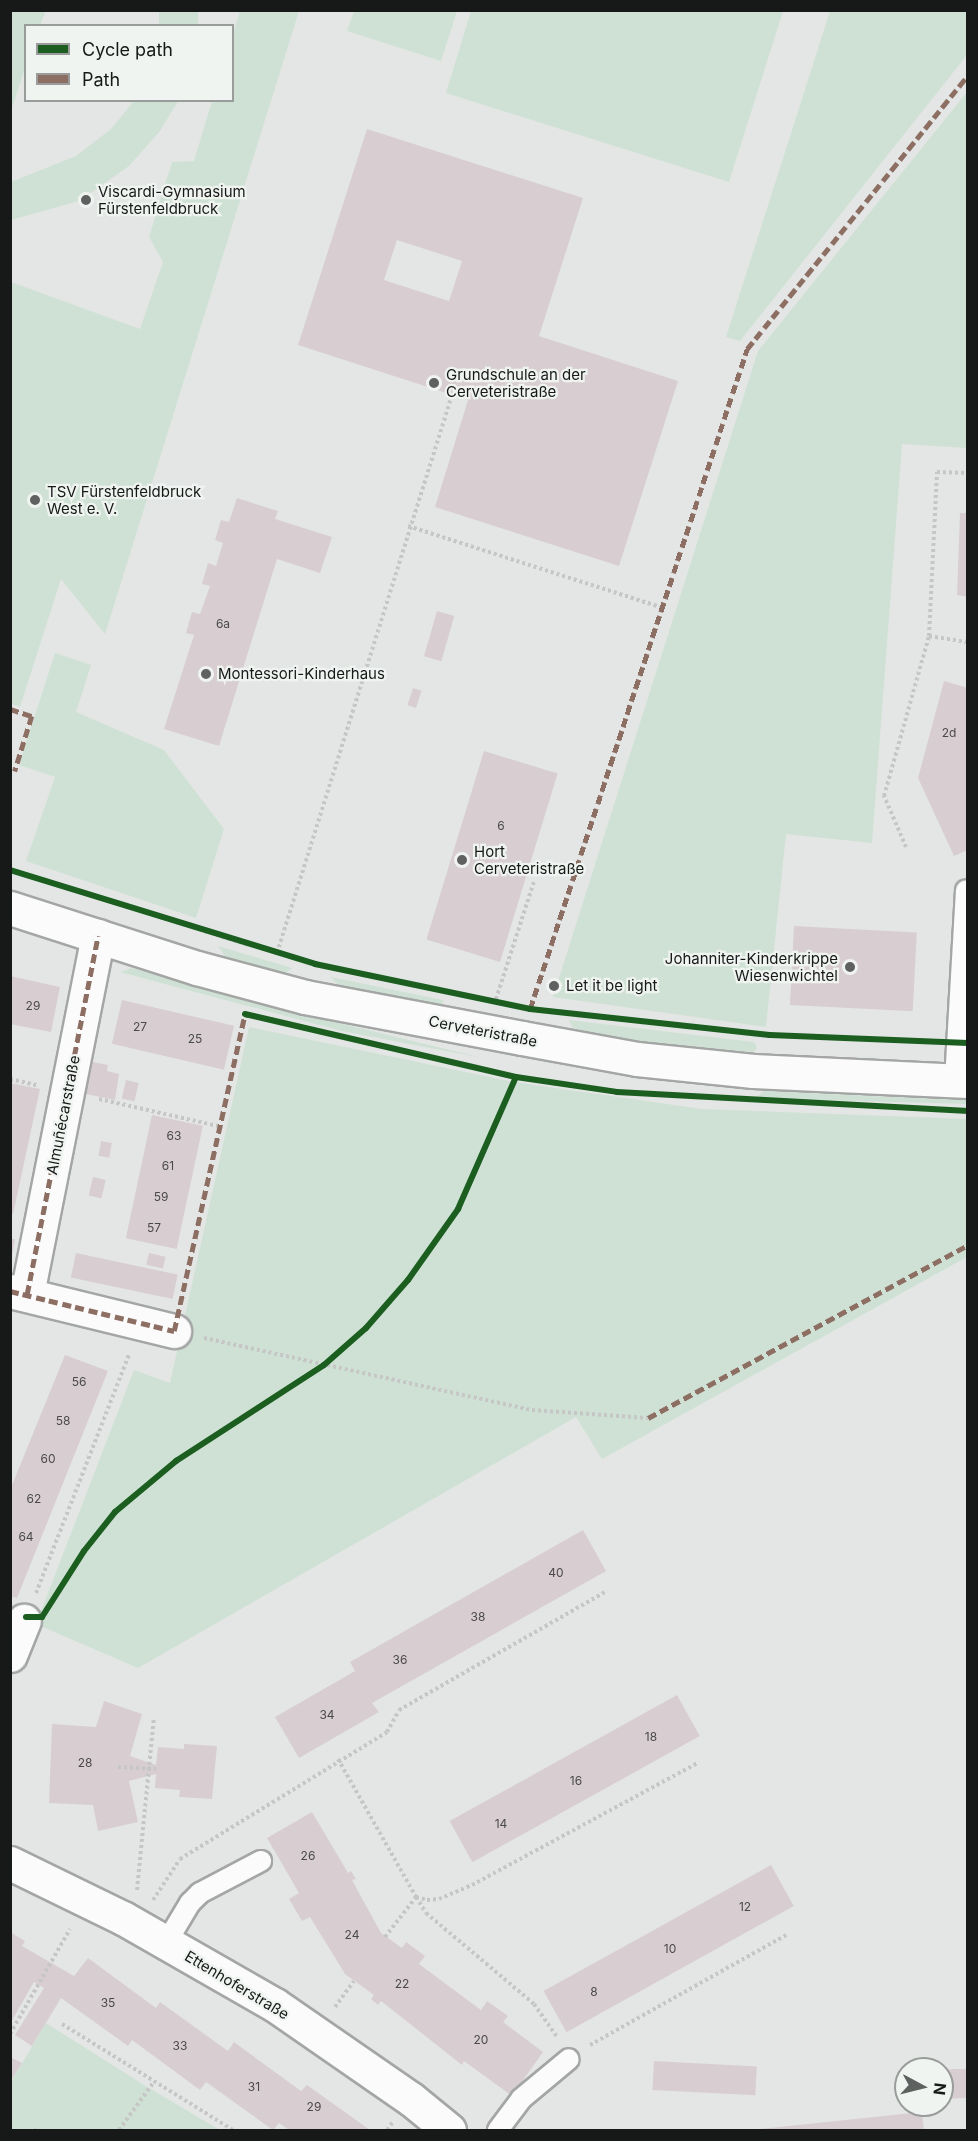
<!DOCTYPE html>
<meta charset="utf-8">
<style>
body{margin:0}
#map{position:relative;width:978px;height:2141px;overflow:hidden;background:#e4e6e5;font-family:Inter,sans-serif}
div>[style]{position:absolute}
[style*='--x']{left:calc(var(--x)*1px);top:calc(var(--y)*1px);width:calc(var(--w)*1px);rotate:calc(var(--a)*1deg)}
.green>*{inset:0;background:#cfe1d4;transform-origin:0 0}
.building>*{inset:0;background:#d8ced2;transform-origin:0 0}
.path>*{height:4px;margin-top:-2px;transform-origin:0;background:repeating-linear-gradient(90deg,#c5c6c5 0 3px,transparent 0 6px)}
.roads{filter:drop-shadow(2px 0 #a4a6a5) drop-shadow(-2px 0 #a4a6a5) drop-shadow(0 2px #a4a6a5) drop-shadow(0 -2px #a4a6a5)}
.service>*{height:20px;margin:-10px;padding:0 10px;transform-origin:10px;border-radius:10px;background:#fbfbfb}
.minor>*{height:33px;margin:-16.5px;padding:0 16.5px;transform-origin:16.5px;border-radius:16.5px;background:#fbfbfb}
.quiet>*{height:4.5px;margin-top:-2.25px;transform-origin:0;background:repeating-linear-gradient(90deg,#8d6e63 0 9px,transparent 0 13.5px)}
.cycleway>*{height:6px;margin:-3px;padding:0 3px;transform-origin:3px;border-radius:3px;background:#1b5e20}
.dots>*{width:16px;height:16px;translate:-50% -50%;box-sizing:border-box;border:3px solid #f0f4f1;border-radius:50%}
span{translate:-50% -50%;white-space:nowrap;text-align:center;line-height:1.15;-webkit-text-stroke:4.5px #f0f4f1;paint-order:stroke}
.number-label{font-size:12px;color:#4a494a}
.number-label span{-webkit-text-stroke-width:0}
.poi-label{font-size:15px;color:#171918}
.left{translate:0 -50%;text-align:left}
.right{translate:-100% -50%;text-align:right}
.street-label{font-size:15px;color:#171918}
.frame{position:absolute;inset:0;border:12px solid #171918;pointer-events:none}
.legend{position:absolute;left:24px;top:24px;width:210px;height:78px;box-sizing:border-box;background:#f0f4f1;border:2px solid #999c9a;margin:0;padding:8px 10px;list-style:none;font-size:18px;color:#171918}
.legend li{display:flex;align-items:center;gap:12px;height:30px}
.legend b{width:30px;border:2px solid #999c9a}
.north{position:absolute;left:894px;top:2057px;width:60px;height:60px;box-sizing:border-box;background:#f0f4f1;border:2px solid #999c9a;border-radius:50%;rotate:97deg;font-size:16px;font-weight:700;line-height:24px;text-align:center;color:#171918}
.north::after{content:'';display:block;margin:auto;width:21px;height:27px;background:#5f6160;clip-path:polygon(50% 0,100% 100%,50% 72%,0 100%)}
</style>
<div id="map">
<div class="green">
<div style="clip-path:polygon(11px 10px,46px 11px,40px 25px,26px 26px,25px 68px,11px 111px)"></div>
<div style="left:159px;top:11px;width:39px;height:14px"></div>
<div style="clip-path:polygon(240px 11px,299px 11px,105px 634px,61px 579px,20px 707px,10px 703px,11px 282px,140px 329px,163px 262px,149px 237px,172px 162px,194px 161px,212px 101px,232px 100px,233px 34px)"></div>
<div style="clip-path:polygon(354px 11px,354px 10px,457px 11px,441px 61px,347px 31px)"></div>
<div style="clip-path:polygon(471px 11px,471px 10px,783px 11px,729px 182px,446px 93px)"></div>
<div style="clip-path:polygon(830px 11px,967px 11px,967px 55px,740px 341px,726px 337px)"></div>
<div style="clip-path:polygon(967px 92px,967px 448px,902px 444px,872px 843px,786px 834px,766px 1027px,553px 997px,758px 351px)"></div>
<div style="clip-path:polygon(134px 101px,178px 101px,160px 131px,129px 166px,79px 201px,11px 220px,11px 182px,76px 156px,111px 129px)"></div>
<div style="clip-path:polygon(55px 653px,91px 665px,76px 712px,164px 750px,224px 829px,196px 918px,26px 861px,55px 777px,19px 765px)"></div>
<div style="clip-path:polygon(218px 946px,292px 968px,285px 974px,227px 959px)"></div>
<div style="clip-path:polygon(132px 968px,233px 997px,482px 1058px,342px 1031px,120px 972px)"></div>
<div style="clip-path:polygon(331px 977px,443px 1000px,442px 1011px,340px 987px)"></div>
<div style="clip-path:polygon(569px 1020px,754px 1042px,757px 1048px,753px 1052px,621px 1040px,588px 1033px,572px 1027px)"></div>
<div style="clip-path:polygon(249px 1027px,514px 1082px,702px 1109px,967px 1119px,967px 1257px,602px 1459px,576px 1417px,138px 1668px,36px 1624px,134px 1370px,170px 1383px)"></div>
<div style="clip-path:polygon(769px 1086px,803px 1093px,967px 1100px,968px 1104px,756px 1098px)"></div>
<div style="clip-path:polygon(46px 2023px,144px 2085px,220px 2130px,11px 2130px,11px 2082px)"></div>
</div>
<div class="building">
<div style="clip-path:polygon(evenodd,367px 129px,583px 198px,539px 336px,678px 381px,619px 566px,435px 507px,468px 400px,298px 345px,367px 129px,397px 240px,462px 261px,449px 301px,384px 280px,397px 240px)"></div>
<div style="clip-path:polygon(237px 498px,278px 511px,275px 519px,332px 537px,320px 573px,277px 559px,219px 746px,164px 729px,194px 635px,186px 633px,192px 612px,200px 614px,210px 586px,202px 584px,208px 563px,216px 566px,223px 543px,215px 540px,221px 520px,229px 522px)"></div>
<div style="clip-path:polygon(960px 513px,968px 513px,968px 597px,957px 595px)"></div>
<div style="left:437px;top:611px;width:18px;height:47px;rotate:16deg"></div>
<div style="clip-path:polygon(944px 681px,968px 688px,968px 850px,954px 856px,918px 778px)"></div>
<div style="left:413px;top:688px;width:9px;height:18px;rotate:18deg"></div>
<div style="left:484px;top:751px;width:77px;height:197px;rotate:17deg"></div>
<div style="left:794px;top:926px;width:123px;height:79px;rotate:3deg"></div>
<div style="clip-path:polygon(10px 976px,60px 987px,51px 1032px,10px 1024px)"></div>
<div style="left:122px;top:1000px;width:115px;height:45px;rotate:13deg"></div>
<div style="clip-path:polygon(93px 1062px,108px 1065px,107px 1071px,119px 1074px,115px 1100px,86px 1094px)"></div>
<div style="left:126px;top:1080px;width:13px;height:19px;rotate:13deg"></div>
<div style="clip-path:polygon(10px 1083px,40px 1089px,13px 1214px,10px 1214px)"></div>
<div style="left:152px;top:1115px;width:52px;height:126px;rotate:12deg"></div>
<div style="left:101px;top:1141px;width:11px;height:15px;rotate:10deg"></div>
<div style="left:93px;top:1177px;width:13px;height:19px;rotate:13deg"></div>
<div style="clip-path:polygon(10px 1239px,15px 1239px,12px 1256px,10px 1256px)"></div>
<div style="left:76px;top:1253px;width:104px;height:25px;rotate:12deg"></div>
<div style="left:149px;top:1253px;width:17px;height:12px;rotate:13deg"></div>
<div style="clip-path:polygon(65px 1355px,108px 1371px,17px 1598px,10px 1596px,10px 1490px)"></div>
<div style="clip-path:polygon(583px 1530px,606px 1571px,372px 1703px,379px 1712px,299px 1758px,275px 1717px,355px 1671px,350px 1662px)"></div>
<div style="left:677px;top:1695px;width:47px;height:260px;rotate:61deg"></div>
<div style="clip-path:polygon(104px 1701px,142px 1714px,130px 1756px,156px 1765px,158px 1747px,184px 1749px,184px 1744px,217px 1746px,212px 1799px,179px 1797px,180px 1790px,155px 1788px,156px 1774px,129px 1781px,138px 1822px,98px 1831px,93px 1805px,49px 1803px,52px 1724px,96px 1727px)"></div>
<div style="clip-path:polygon(312px 1812px,348px 1873px,351px 1871px,356px 1879px,352px 1880px,381px 1933px,402px 1948px,406px 1942px,425px 1956px,419px 1964px,481px 2010px,487px 2001px,508px 2016px,503px 2022px,543px 2052px,512px 2096px,464px 2061px,462px 2065px,381px 2001px,378px 2005px,371px 1999px,374px 1995px,345px 1974px,310px 1917px,302px 1921px,289px 1899px,299px 1893px,267px 1838px)"></div>
<div style="left:771px;top:1865px;width:47px;height:260px;rotate:61deg"></div>
<div style="clip-path:polygon(10px 1932px,25px 1941px,22px 1946px,74px 1976px,88px 1958px,156px 2008px,160px 2002px,228px 2051px,234px 2042px,301px 2091px,307px 2085px,370px 2130px,289px 2130px,279px 2123px,273px 2130px,206px 2082px,200px 2090px,132px 2040px,128px 2046px,61px 1998px,32px 2046px,15px 2035px,44px 1988px,34px 1982px,10px 2024px)"></div>
<div style="clip-path:polygon(10px 2057px,22px 2063px,10px 2082px)"></div>
<div style="left:654px;top:2061px;width:103px;height:29px;rotate:3deg"></div>
<div style="clip-path:polygon(954px 2069px,968px 2069px,968px 2098px,942px 2099px,942px 2070px)"></div>
<div style="left:922px;top:2112px;width:18px;height:169px;rotate:84deg"></div>
</div>
<div class="path">
<div style="--x:408;--y:526;--w:265;--a:17.8"></div>
<div style="--x:929;--y:636;--w:39;--a:9"></div>
<div style="--x:906;--y:847;--w:56;--a:-113.3"></div>
<div style="--x:884;--y:796;--w:166;--a:-74.3"></div>
<div style="--x:929;--y:636;--w:164;--a:-87.2"></div>
<div style="--x:937;--y:472;--w:31;--a:2"></div>
<div style="--x:10;--y:870;--w:251;--a:17.4"></div>
<div style="--x:277;--y:953;--w:585;--a:-72.59"></div>
<div style="--x:496;--y:999;--w:124;--a:-72.1"></div>
<div style="--x:609;--y:1018;--w:162;--a:6"></div>
<div style="--x:770;--y:1035;--w:161;--a:2.1"></div>
<div style="--x:10;--y:1079;--w:27;--a:13"></div>
<div style="--x:99;--y:1099;--w:126;--a:12.8"></div>
<div style="--x:204;--y:1338;--w:336;--a:12.4"></div>
<div style="--x:532;--y:1410;--w:116;--a:3.9"></div>
<div style="--x:36;--y:1593;--w:256;--a:-68.7"></div>
<div style="--x:338;--y:1759;--w:159;--a:60.5"></div>
<div style="--x:416;--y:1897;--w:11;--a:15"></div>
<div style="--x:427;--y:1900;--w:12;--a:-5"></div>
<div style="--x:439;--y:1899;--w:36;--a:-23"></div>
<div style="--x:472;--y:1885;--w:257;--a:-28.4"></div>
<div style="--x:118;--y:1767;--w:38;--a:3"></div>
<div style="--x:137;--y:1890;--w:173;--a:-84.4"></div>
<div style="--x:153;--y:1900;--w:49;--a:-56.6"></div>
<div style="--x:180;--y:1859;--w:243;--a:-31.5"></div>
<div style="--x:387;--y:1732;--w:25;--a:-61"></div>
<div style="--x:399;--y:1710;--w:240;--a:-29.8"></div>
<div style="--x:385;--y:1937;--w:51;--a:-52.2"></div>
<div style="--x:416;--y:1897;--w:19;--a:58"></div>
<div style="--x:426;--y:1913;--w:141;--a:40.1"></div>
<div style="--x:534;--y:2004;--w:39;--a:55"></div>
<div style="--x:335;--y:2007;--w:32;--a:-54"></div>
<div style="--x:62;--y:2024;--w:201;--a:31.8"></div>
<div style="--x:10;--y:2034;--w:121;--a:-60.3"></div>
<div style="--x:590;--y:2045;--w:225;--a:-29.3"></div>
<div style="--x:34;--y:2129;--w:1;--a:45"></div>
<div style="--x:119;--y:2130;--w:58;--a:-54.1"></div>
<div style="--x:387;--y:2130;--w:9;--a:-54"></div>
</div>
<div class="roads">
<div class="service">
<div style="--x:955;--y:1081;--w:191;--a:-86.7"></div>
<div style="--x:166;--y:1943;--w:47;--a:-59"></div>
<div style="--x:190;--y:1903;--w:14;--a:-45"></div>
<div style="--x:200;--y:1893;--w:69;--a:-27.7"></div>
<div style="--x:498;--y:2130;--w:39;--a:-53"></div>
<div style="--x:521;--y:2099;--w:62;--a:-39.8"></div>
</div>
<div class="minor">
<div style="--x:10;--y:908;--w:196;--a:17.8"></div>
<div style="--x:197;--y:968;--w:112;--a:15"></div>
<div style="--x:305;--y:997;--w:221;--a:10.7"></div>
<div style="--x:522;--y:1038;--w:117;--a:10.3"></div>
<div style="--x:637;--y:1059;--w:117;--a:5.9"></div>
<div style="--x:753;--y:1071;--w:215;--a:2.7"></div>
<div style="--x:10;--y:1291;--w:169;--a:13.7"></div>
<div style="--x:27;--y:1294;--w:365;--a:-78.8"></div>
<div style="--x:10;--y:1655;--w:37;--a:-68"></div>
<div style="--x:10;--y:1863;--w:126;--a:26"></div>
<div style="--x:123;--y:1918;--w:175;--a:29.8"></div>
<div style="--x:275;--y:2005;--w:165;--a:34.7"></div>
<div style="--x:411;--y:2099;--w:49;--a:39.2"></div>
</div>
</div>
<div class="quiet">
<div style="--x:10;--y:709;--w:23;--a:18"></div>
<div style="--x:32;--y:716;--w:58;--a:107.2"></div>
<div style="--x:530;--y:1009;--w:695;--a:-71.8"></div>
<div style="--x:747;--y:349;--w:352;--a:-51.1"></div>
<div style="--x:10;--y:1291;--w:169;--a:13.7"></div>
<div style="--x:174;--y:1331;--w:325;--a:-77.4"></div>
<div style="--x:245;--y:1014;--w:4;--a:14"></div>
<div style="--x:27;--y:1294;--w:365;--a:-78.8"></div>
<div style="--x:648;--y:1418;--w:364;--a:-28.4"></div>
</div>
<div class="cycleway">
<div style="--x:10;--y:870;--w:319;--a:17.1"></div>
<div style="--x:315;--y:964;--w:220;--a:11.8"></div>
<div style="--x:530;--y:1009;--w:241;--a:6.2"></div>
<div style="--x:770;--y:1035;--w:198;--a:2.3"></div>
<div style="--x:245;--y:1014;--w:278;--a:13.1"></div>
<div style="--x:516;--y:1077;--w:102;--a:8.4"></div>
<div style="--x:617;--y:1092;--w:352;--a:3.1"></div>
<div style="--x:26;--y:1617;--w:16;--a:0"></div>
<div style="--x:42;--y:1617;--w:78;--a:-57.5"></div>
<div style="--x:84;--y:1551;--w:50;--a:-51.5"></div>
<div style="--x:115;--y:1512;--w:80;--a:-39.9"></div>
<div style="--x:176;--y:1461;--w:176;--a:-33"></div>
<div style="--x:324;--y:1365;--w:56;--a:-41.4"></div>
<div style="--x:366;--y:1328;--w:64;--a:-48.8"></div>
<div style="--x:408;--y:1280;--w:87;--a:-54.8"></div>
<div style="--x:458;--y:1209;--w:144;--a:-66.3"></div>
</div>
<div class="dots">
<div style="left:86px;top:200px;background:#5f6160"></div>
<div style="left:434px;top:383px;background:#5f6160"></div>
<div style="left:35px;top:500px;background:#5f6160"></div>
<div style="left:206px;top:674px;background:#5f6160"></div>
<div style="left:462px;top:860px;background:#5f6160"></div>
<div style="left:850px;top:967px;background:#5f6160"></div>
<div style="left:554px;top:986px;background:#5f6160"></div>
</div>
<div class="number-label">
<span style="left:223px;top:624px">6a</span>
<span style="left:949px;top:733px">2d</span>
<span style="left:501px;top:826px">6</span>
<span style="left:33px;top:1006px">29</span>
<span style="left:140px;top:1027px">27</span>
<span style="left:195px;top:1039px">25</span>
<span style="left:174px;top:1136px">63</span>
<span style="left:168px;top:1166px">61</span>
<span style="left:161px;top:1197px">59</span>
<span style="left:154px;top:1228px">57</span>
<span style="left:79px;top:1382px">56</span>
<span style="left:63px;top:1421px">58</span>
<span style="left:48px;top:1459px">60</span>
<span style="left:34px;top:1499px">62</span>
<span style="left:26px;top:1537px">64</span>
<span style="left:556px;top:1573px">40</span>
<span style="left:478px;top:1617px">38</span>
<span style="left:400px;top:1660px">36</span>
<span style="left:327px;top:1715px">34</span>
<span style="left:651px;top:1737px">18</span>
<span style="left:85px;top:1763px">28</span>
<span style="left:576px;top:1781px">16</span>
<span style="left:501px;top:1824px">14</span>
<span style="left:308px;top:1856px">26</span>
<span style="left:745px;top:1907px">12</span>
<span style="left:352px;top:1935px">24</span>
<span style="left:670px;top:1949px">10</span>
<span style="left:402px;top:1984px">22</span>
<span style="left:594px;top:1992px">8</span>
<span style="left:108px;top:2003px">35</span>
<span style="left:481px;top:2040px">20</span>
<span style="left:180px;top:2046px">33</span>
<span style="left:254px;top:2087px">31</span>
<span style="left:314px;top:2107px">29</span>
</div>
<div class="poi-label">
<span class="left" style="left:98px;top:200px">Viscardi-Gymnasium<br>Fürstenfeldbruck</span>
<span class="left" style="left:446px;top:383px">Grundschule an der<br>Cerveteristraße</span>
<span class="left" style="left:47px;top:500px">TSV Fürstenfeldbruck<br>West e. V.</span>
<span class="left" style="left:218px;top:674px">Montessori-Kinderhaus</span>
<span class="left" style="left:474px;top:860px">Hort<br>Cerveteristraße</span>
<span class="right" style="left:838px;top:967px">Johanniter-Kinderkrippe<br>Wiesenwichtel</span>
<span class="left" style="left:566px;top:986px">Let it be light</span>
</div>
<div class="street-label">
<span style="left:483px;top:1031px;rotate:11deg">Cerveteristraße</span>
<span style="left:63px;top:1115px;rotate:-79deg">Almuñécarstraße</span>
<span style="left:237px;top:1985px;rotate:31deg">Ettenhoferstraße</span>
</div>
<div class="frame"></div>
<ul class="legend">
<li><b style="height:8px;background:#1b5e20"></b>Cycle path</li>
<li><b style="height:8px;background:#8d6e63"></b>Path</li>
</ul>
<div class="north">N</div>
</div>
